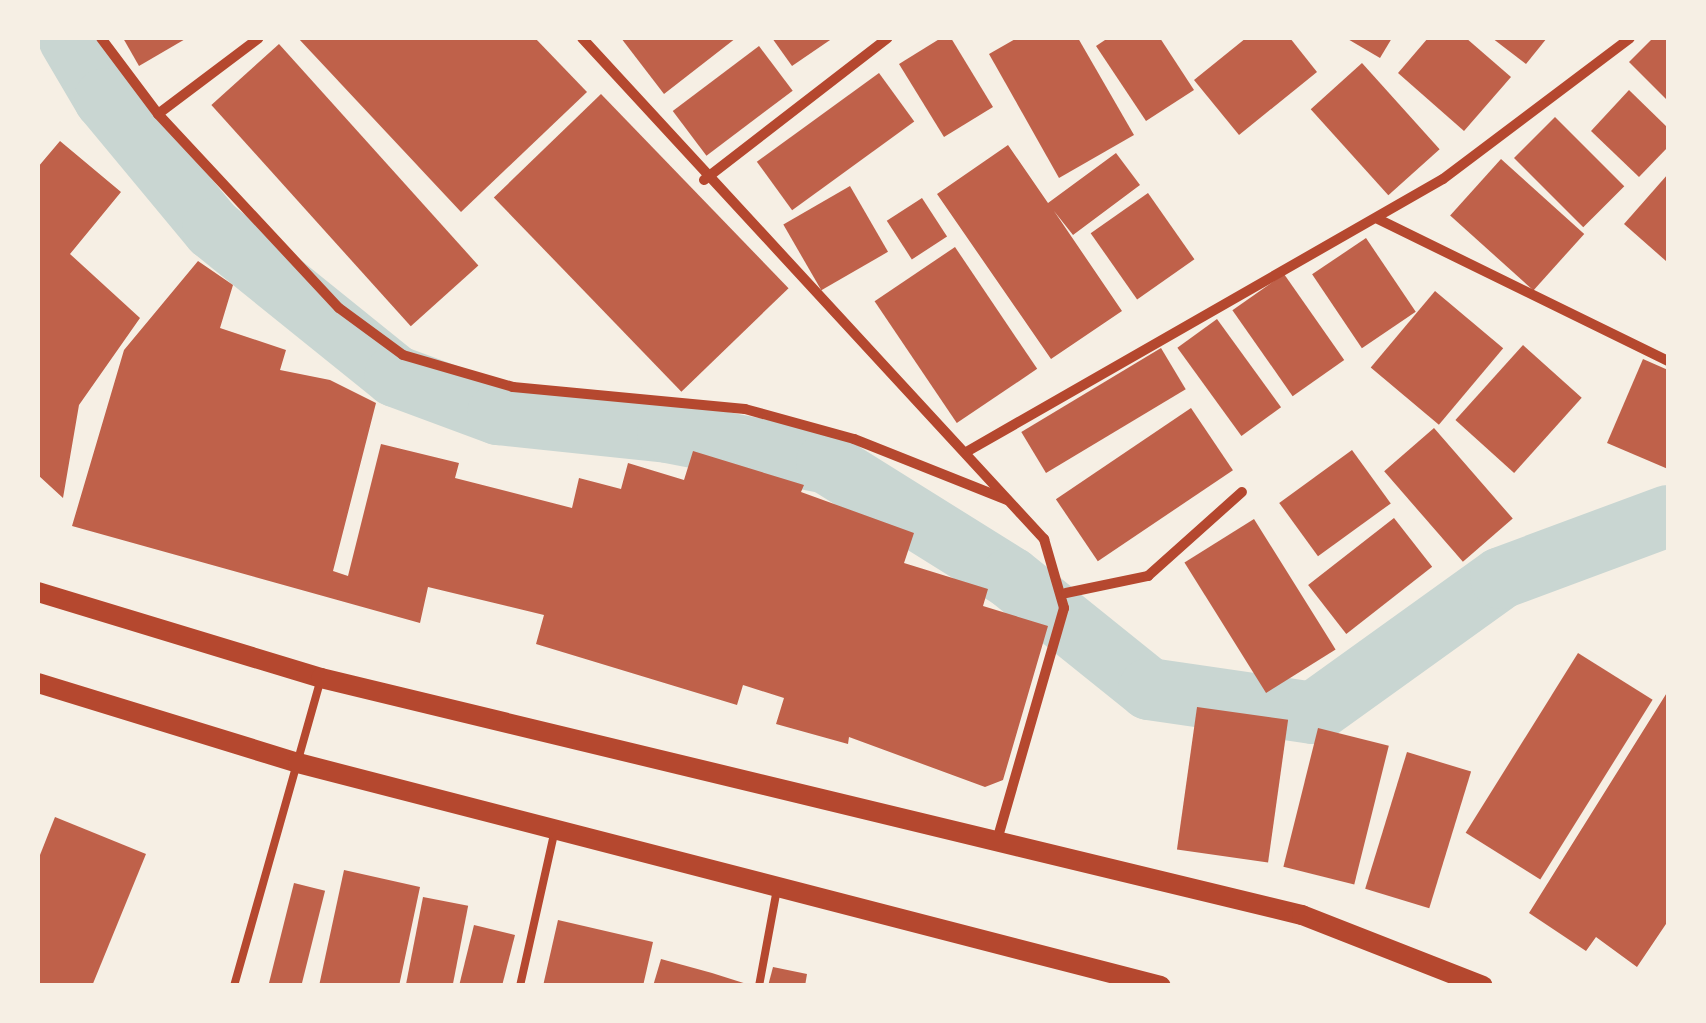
<!DOCTYPE html>
<style>
body{margin:0}
#map{position:relative;width:1706px;height:1023px;overflow:hidden;background:#f6efe4;font-family:"PT Sans Narrow",sans-serif}
div>[style]{position:absolute}
[style*='--x']{left:calc(var(--x)*1px);top:calc(var(--y)*1px);width:calc(var(--w)*1px);rotate:calc(var(--a)*1deg)}
.canal>*{height:62px;margin:-31px;padding:0 31px;transform-origin:31px;border-radius:31px;background:#c9d6d2}
.building>*{inset:0;background:#bf614a;transform-origin:0 0}
.service>*{height:8px;margin:-4px;padding:0 4px;transform-origin:4px;border-radius:4px;background:#b5482f}
.minor>*{height:10px;margin:-5px;padding:0 5px;transform-origin:5px;border-radius:5px;background:#b5482f}
.secondary>*{height:20px;margin:-10px;padding:0 10px;transform-origin:10px;border-radius:10px;background:#b5482f}
span{translate:-50% -50%;white-space:nowrap;text-align:center;line-height:1.15;-webkit-text-stroke:9px #f6efe4;paint-order:stroke}
.frame{position:absolute;inset:0;border:40px solid #f6efe4;pointer-events:none}
</style>
<div id="map">
<div class="canal">
<div style="--x:69;--y:38;--w:71;--a:59.5"></div>
<div style="--x:105;--y:99;--w:169;--a:50.3"></div>
<div style="--x:213;--y:229;--w:234;--a:38.9"></div>
<div style="--x:395;--y:376;--w:110;--a:20.3"></div>
<div style="--x:498;--y:414;--w:171;--a:6"></div>
<div style="--x:668;--y:432;--w:162;--a:11"></div>
<div style="--x:827;--y:463;--w:217;--a:32"></div>
<div style="--x:1011;--y:578;--w:177;--a:38.8"></div>
<div style="--x:1149;--y:689;--w:166;--a:8.3"></div>
<div style="--x:1313;--y:713;--w:231;--a:-35.7"></div>
<div style="--x:1501;--y:578;--w:178;--a:-20.4"></div>
</div>
<div class="building">
<div style="clip-path:polygon(123px 38px,187px 38px,139px 66px)"></div>
<div style="clip-path:polygon(298px 38px,535px 38px,587px 92px,461px 212px)"></div>
<div style="clip-path:polygon(621px 38px,736px 38px,664px 94px)"></div>
<div style="clip-path:polygon(772px 38px,833px 38px,792px 66px)"></div>
<div style="clip-path:polygon(941px 38px,951px 38px,993px 107px,944px 137px,899px 64px)"></div>
<div style="clip-path:polygon(1017px 38px,1078px 38px,1134px 135px,1059px 178px,989px 54px)"></div>
<div style="clip-path:polygon(1108px 38px,1160px 38px,1194px 90px,1146px 121px,1096px 46px)"></div>
<div style="clip-path:polygon(1246px 38px,1290px 38px,1317px 72px,1239px 135px,1194px 80px)"></div>
<div style="clip-path:polygon(1346px 38px,1392px 38px,1380px 58px)"></div>
<div style="clip-path:polygon(1428px 38px,1466px 38px,1511px 77px,1464px 131px,1398px 73px)"></div>
<div style="clip-path:polygon(1492px 38px,1547px 38px,1526px 64px)"></div>
<div style="clip-path:polygon(1653px 38px,1668px 40px,1668px 101px,1629px 62px)"></div>
<div style="left:279px;top:44px;width:298px;height:91px;rotate:48deg"></div>
<div style="left:759px;top:46px;width:56px;height:108px;rotate:53deg"></div>
<div style="left:1362px;top:63px;width:116px;height:69px;rotate:48deg"></div>
<div style="left:879px;top:73px;width:60px;height:151px;rotate:54deg"></div>
<div style="clip-path:polygon(1629px 90px,1668px 128px,1668px 147px,1639px 177px,1591px 131px)"></div>
<div style="left:601px;top:94px;width:270px;height:149px;rotate:46deg"></div>
<div style="left:1555px;top:117px;width:98px;height:58px;rotate:45deg"></div>
<div style="clip-path:polygon(60px 141px,121px 192px,70px 254px,140px 318px,79px 405px,63px 498px,38px 475px,38px 167px)"></div>
<div style="clip-path:polygon(1008px 145px,1048px 203px,1116px 153px,1140px 185px,1073px 235px,1054px 211px,1122px 311px,1051px 359px,937px 194px)"></div>
<div style="left:1501px;top:159px;width:112px;height:76px;rotate:42deg"></div>
<div style="clip-path:polygon(1668px 174px,1668px 257px,1666px 261px,1624px 224px)"></div>
<div style="left:850px;top:186px;width:76px;height:77px;rotate:60deg"></div>
<div style="left:1148px;top:193px;width:81px;height:70px;rotate:55deg"></div>
<div style="left:922px;top:198px;width:46px;height:42px;rotate:57deg"></div>
<div style="left:1366px;top:238px;width:89px;height:65px;rotate:56deg"></div>
<div style="left:955px;top:247px;width:147px;height:97px;rotate:56deg"></div>
<div style="clip-path:polygon(198px 261px,233px 285px,220px 328px,286px 350px,280px 370px,330px 380px,376px 403px,333px 571px,348px 576px,381px 444px,459px 463px,455px 478px,572px 508px,579px 478px,621px 489px,628px 463px,684px 480px,693px 451px,804px 485px,801px 492px,914px 533px,904px 563px,988px 589px,983px 606px,1048px 626px,1003px 780px,985px 787px,849px 737px,848px 744px,776px 724px,784px 698px,743px 685px,737px 705px,536px 644px,544px 615px,428px 587px,420px 623px,72px 526px,124px 350px)"></div>
<div style="left:1284px;top:274px;width:105px;height:63px;rotate:55deg"></div>
<div style="left:1435px;top:291px;width:89px;height:100px;rotate:40deg"></div>
<div style="left:1217px;top:319px;width:109px;height:49px;rotate:54deg"></div>
<div style="left:1523px;top:345px;width:79px;height:101px;rotate:42deg"></div>
<div style="left:1161px;top:348px;width:48px;height:163px;rotate:59deg"></div>
<div style="clip-path:polygon(1643px 359px,1668px 370px,1668px 469px,1607px 443px)"></div>
<div style="left:1191px;top:408px;width:75px;height:163px;rotate:56deg"></div>
<div style="left:1434px;top:428px;width:120px;height:66px;rotate:49deg"></div>
<div style="left:1352px;top:450px;width:66px;height:90px;rotate:54deg"></div>
<div style="left:1394px;top:518px;width:62px;height:109px;rotate:52deg"></div>
<div style="left:1254px;top:519px;width:154px;height:82px;rotate:58deg"></div>
<div style="left:1578px;top:653px;width:88px;height:212px;rotate:32deg"></div>
<div style="clip-path:polygon(1668px 691px,1668px 921px,1637px 967px,1596px 937px,1586px 951px,1529px 913px)"></div>
<div style="left:1197px;top:707px;width:92px;height:144px;rotate:8deg"></div>
<div style="left:1318px;top:728px;width:73px;height:143px;rotate:14deg"></div>
<div style="left:1407px;top:752px;width:67px;height:143px;rotate:17deg"></div>
<div style="clip-path:polygon(55px 817px,146px 854px,92px 986px,38px 986px,38px 860px)"></div>
<div style="clip-path:polygon(344px 870px,420px 887px,399px 986px,319px 986px)"></div>
<div style="left:294px;top:883px;width:32px;height:106px;rotate:14deg"></div>
<div style="left:423px;top:897px;width:46px;height:91px;rotate:11deg"></div>
<div style="clip-path:polygon(558px 920px,653px 942px,643px 986px,543px 986px)"></div>
<div style="clip-path:polygon(474px 925px,515px 935px,502px 986px,459px 986px)"></div>
<div style="clip-path:polygon(661px 959px,712px 973px,753px 986px,653px 986px)"></div>
<div style="clip-path:polygon(773px 967px,807px 974px,805px 986px,768px 986px)"></div>
</div>
<div class="service">
<div style="--x:234;--y:986;--w:316;--a:-74.2"></div>
<div style="--x:520;--y:986;--w:156;--a:-77.4"></div>
<div style="--x:759;--y:986;--w:99;--a:-79.5"></div>
</div>
<div class="minor">
<div style="--x:101;--y:38;--w:95;--a:53.1"></div>
<div style="--x:158;--y:114;--w:126;--a:-37"></div>
<div style="--x:582;--y:38;--w:682;--a:47.32"></div>
<div style="--x:1044;--y:539;--w:72;--a:73.8"></div>
<div style="--x:1064;--y:608;--w:241;--a:106.1"></div>
<div style="--x:158;--y:114;--w:265;--a:47"></div>
<div style="--x:339;--y:308;--w:79;--a:36.3"></div>
<div style="--x:403;--y:355;--w:115;--a:16.2"></div>
<div style="--x:513;--y:387;--w:233;--a:5.4"></div>
<div style="--x:745;--y:409;--w:113;--a:15.4"></div>
<div style="--x:854;--y:439;--w:165;--a:21.7"></div>
<div style="--x:704;--y:180;--w:232;--a:-37.7"></div>
<div style="--x:1378;--y:219;--w:323;--a:26.1"></div>
<div style="--x:968;--y:451;--w:547;--a:-29.8"></div>
<div style="--x:1443;--y:179;--w:234;--a:-37"></div>
<div style="--x:1066;--y:593;--w:84;--a:-11.7"></div>
<div style="--x:1148;--y:576;--w:126;--a:-41.8"></div>
</div>
<div class="secondary">
<div style="--x:38;--y:592;--w:296;--a:16.9"></div>
<div style="--x:321;--y:678;--w:1009;--a:13.58"></div>
<div style="--x:1302;--y:915;--w:194;--a:21.4"></div>
<div style="--x:38;--y:683;--w:272;--a:17.1"></div>
<div style="--x:298;--y:763;--w:891;--a:14.49"></div>
</div>
<div class="frame"></div>
</div>
